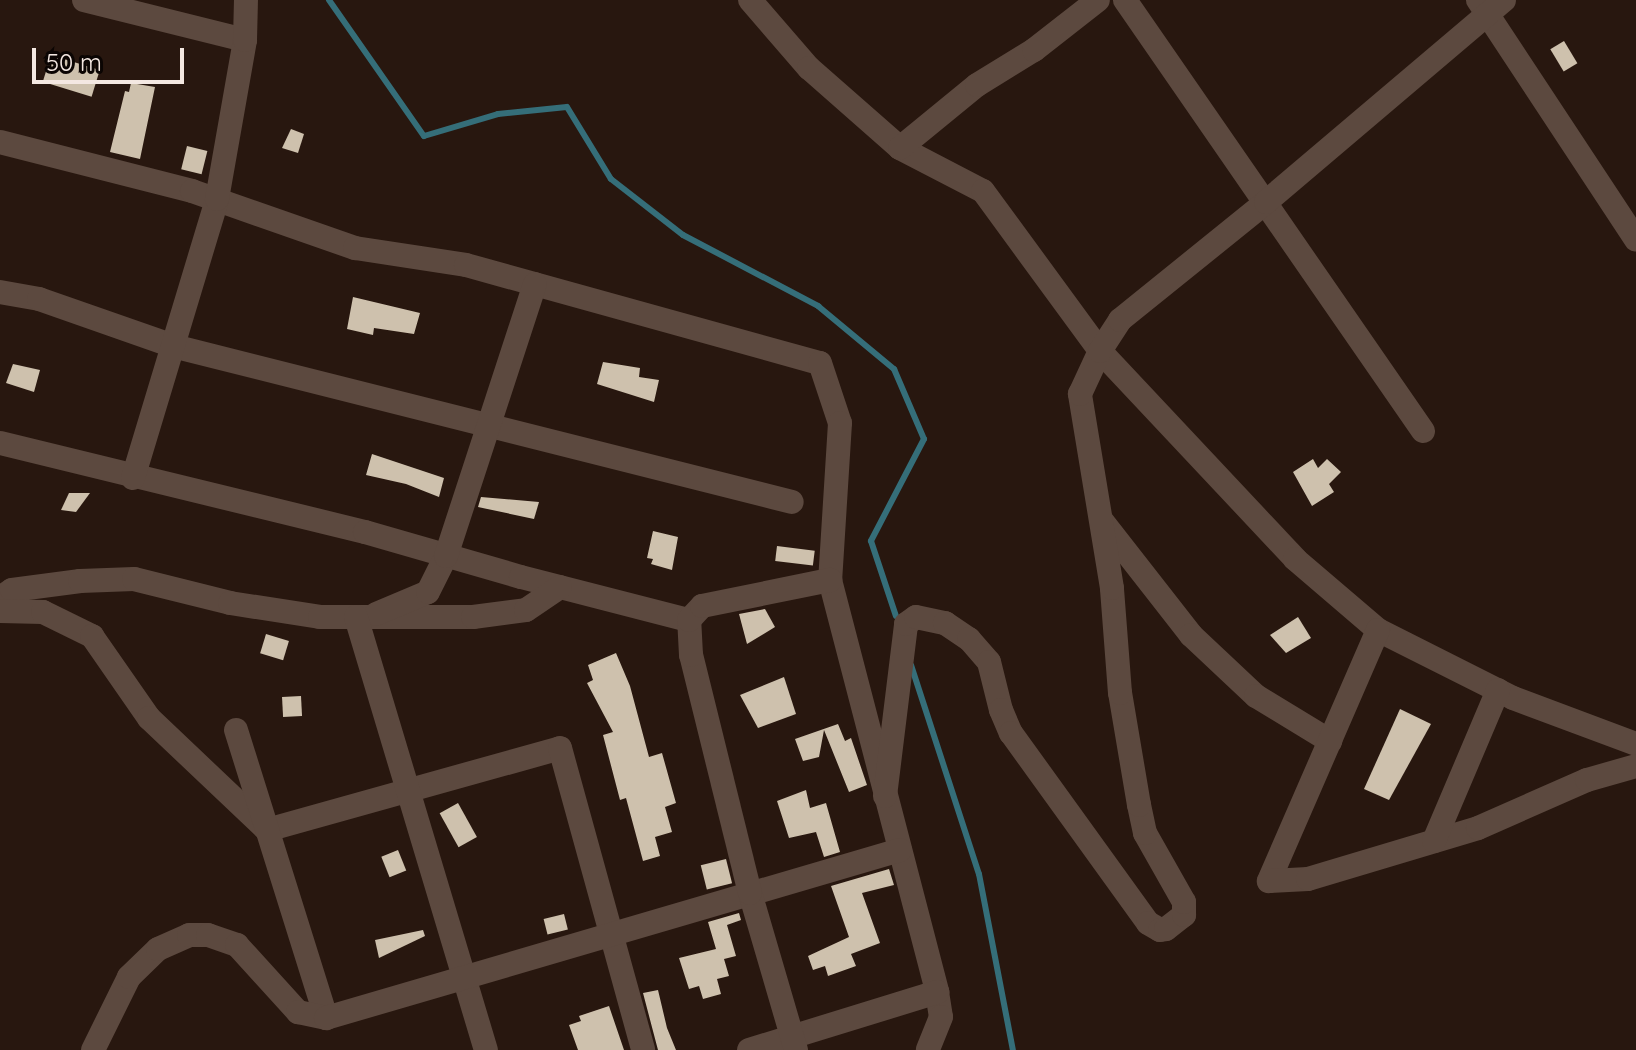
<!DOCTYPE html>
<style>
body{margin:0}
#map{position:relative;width:1636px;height:1050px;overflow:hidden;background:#28170f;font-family:Quicksand,sans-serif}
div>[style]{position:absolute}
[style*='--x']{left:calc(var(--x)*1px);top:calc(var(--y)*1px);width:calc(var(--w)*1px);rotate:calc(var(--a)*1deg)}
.stream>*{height:6px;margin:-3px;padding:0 3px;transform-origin:3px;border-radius:3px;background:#356e79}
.building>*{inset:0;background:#cec1ad;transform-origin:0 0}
.minor>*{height:24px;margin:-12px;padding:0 12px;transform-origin:12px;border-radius:12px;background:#5c493f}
span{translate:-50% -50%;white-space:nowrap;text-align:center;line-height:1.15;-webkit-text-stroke:8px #0b0503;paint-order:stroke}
.scale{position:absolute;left:32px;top:48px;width:152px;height:36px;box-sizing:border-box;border:4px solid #f4e8e2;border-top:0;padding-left:10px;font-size:24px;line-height:28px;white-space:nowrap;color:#f4e8e2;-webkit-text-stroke:6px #0b0503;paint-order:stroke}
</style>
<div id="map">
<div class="stream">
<div style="--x:329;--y:0;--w:166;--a:55.1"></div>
<div style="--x:424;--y:136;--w:77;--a:-16.6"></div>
<div style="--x:498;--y:114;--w:69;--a:-5.8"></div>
<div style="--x:567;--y:107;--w:84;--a:58.6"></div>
<div style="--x:611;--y:179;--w:91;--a:37.9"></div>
<div style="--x:683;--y:235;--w:153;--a:27.7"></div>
<div style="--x:818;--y:306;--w:99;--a:39.7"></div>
<div style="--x:894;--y:369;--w:76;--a:66.8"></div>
<div style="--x:924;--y:439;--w:115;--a:117.5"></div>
<div style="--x:871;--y:541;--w:79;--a:71.6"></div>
<div style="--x:911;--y:665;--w:220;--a:72"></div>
<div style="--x:979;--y:874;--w:179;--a:79.1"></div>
</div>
<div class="building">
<div style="left:1564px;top:41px;width:26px;height:16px;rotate:59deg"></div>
<div style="left:51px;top:55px;width:51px;height:28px;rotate:17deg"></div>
<div style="clip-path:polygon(131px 83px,155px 87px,140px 159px,110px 152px,125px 91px,129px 92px)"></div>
<div style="clip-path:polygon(291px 129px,304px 134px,298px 153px,282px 148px)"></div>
<div style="left:187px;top:146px;width:21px;height:24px;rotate:14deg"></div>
<div style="clip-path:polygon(353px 297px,420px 313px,414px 334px,374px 328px,373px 335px,347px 329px)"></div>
<div style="clip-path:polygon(603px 362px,640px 368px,639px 377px,659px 380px,654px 402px,597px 384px)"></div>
<div style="clip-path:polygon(13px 364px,40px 370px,34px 392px,6px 383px)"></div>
<div style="clip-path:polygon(372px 454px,444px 478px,439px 497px,406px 484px,366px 475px)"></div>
<div style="clip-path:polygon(1313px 459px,1318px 468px,1327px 459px,1341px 472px,1329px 484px,1334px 492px,1312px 506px,1293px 472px)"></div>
<div style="clip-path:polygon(69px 493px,90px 493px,76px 512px,61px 510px)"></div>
<div style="clip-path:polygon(481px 497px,539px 502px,534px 519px,478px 507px)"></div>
<div style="clip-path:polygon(653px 531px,678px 537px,672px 570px,651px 564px,653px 559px,647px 558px)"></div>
<div style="left:777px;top:546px;width:38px;height:15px;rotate:7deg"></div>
<div style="clip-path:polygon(765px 609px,775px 627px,747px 644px,739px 614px)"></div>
<div style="clip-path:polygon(1298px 617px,1311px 638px,1286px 653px,1270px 635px)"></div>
<div style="left:266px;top:634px;width:24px;height:20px;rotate:17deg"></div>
<div style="clip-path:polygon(616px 653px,630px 686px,649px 757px,662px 753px,676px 803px,665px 807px,672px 832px,655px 837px,660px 856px,643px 861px,626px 798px,620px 800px,603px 735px,613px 732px,587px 683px,593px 680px,588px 665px)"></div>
<div style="clip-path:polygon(784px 677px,796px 714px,758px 728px,740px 695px)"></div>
<div style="left:301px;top:696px;width:20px;height:19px;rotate:87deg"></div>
<div style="clip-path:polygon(1400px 709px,1431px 724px,1389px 800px,1364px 789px)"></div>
<div style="clip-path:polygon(838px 724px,845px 741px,851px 738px,867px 785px,849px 792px,824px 730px,819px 757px,803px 761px,795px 739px)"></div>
<div style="clip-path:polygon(806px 790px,810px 808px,826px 803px,840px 852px,824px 857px,816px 832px,789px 838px,777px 801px)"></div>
<div style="left:458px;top:803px;width:39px;height:21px;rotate:61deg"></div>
<div style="left:398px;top:850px;width:22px;height:18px;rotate:68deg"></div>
<div style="left:726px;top:859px;width:25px;height:26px;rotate:76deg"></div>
<div style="clip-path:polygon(889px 869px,894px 885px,862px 893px,880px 943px,851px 954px,856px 966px,828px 976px,825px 966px,813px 970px,808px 956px,849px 937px,831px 886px)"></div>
<div style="clip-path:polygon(739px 913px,741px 920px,727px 925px,736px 956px,724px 959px,729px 976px,717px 979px,721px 994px,703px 999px,699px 986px,689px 989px,679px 958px,716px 949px,708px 922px)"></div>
<div style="left:564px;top:914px;width:16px;height:21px;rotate:76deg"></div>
<div style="clip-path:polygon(423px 930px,425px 936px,379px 958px,375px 940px)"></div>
<div style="clip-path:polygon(658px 990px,667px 1028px,676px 1050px,658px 1050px,643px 993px)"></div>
<div style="clip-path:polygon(609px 1006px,624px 1050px,578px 1050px,569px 1025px,581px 1021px,579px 1016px)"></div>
</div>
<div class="minor">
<div style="--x:84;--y:0;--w:166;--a:14"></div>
<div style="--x:750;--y:0;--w:90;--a:49.1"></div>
<div style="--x:809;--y:68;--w:121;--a:41.3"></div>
<div style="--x:900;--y:148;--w:93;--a:27.4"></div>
<div style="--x:983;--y:191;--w:198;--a:53.8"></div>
<div style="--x:1100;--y:351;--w:285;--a:46.8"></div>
<div style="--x:1295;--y:559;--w:109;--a:40.5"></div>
<div style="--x:1378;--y:630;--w:151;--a:26.7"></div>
<div style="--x:1513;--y:698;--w:131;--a:20.5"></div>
<div style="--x:1125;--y:0;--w:524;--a:55.34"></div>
<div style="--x:1478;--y:0;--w:287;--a:56.6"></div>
<div style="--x:0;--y:142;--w:198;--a:14.3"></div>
<div style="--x:192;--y:191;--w:173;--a:19.3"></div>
<div style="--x:355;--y:248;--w:112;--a:8.7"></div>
<div style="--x:466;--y:265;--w:367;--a:15.5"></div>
<div style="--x:820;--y:363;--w:63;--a:71.6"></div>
<div style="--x:840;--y:423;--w:157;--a:93.6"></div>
<div style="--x:830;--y:580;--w:426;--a:75.4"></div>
<div style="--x:937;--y:992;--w:25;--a:81"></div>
<div style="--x:941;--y:1017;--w:35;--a:112"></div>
<div style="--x:900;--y:148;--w:99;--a:-39.3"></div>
<div style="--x:977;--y:85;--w:67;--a:-31.6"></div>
<div style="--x:1034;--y:50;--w:81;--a:-38"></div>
<div style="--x:0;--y:292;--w:40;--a:10"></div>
<div style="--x:39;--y:299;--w:142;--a:19.3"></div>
<div style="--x:173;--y:346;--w:638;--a:14.15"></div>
<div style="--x:0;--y:443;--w:376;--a:13.7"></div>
<div style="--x:365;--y:532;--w:162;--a:16.1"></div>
<div style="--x:521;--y:577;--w:173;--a:14.4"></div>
<div style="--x:133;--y:478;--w:291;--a:-73.2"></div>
<div style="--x:217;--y:199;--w:161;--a:-80"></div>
<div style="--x:245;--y:40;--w:40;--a:-88.6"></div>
<div style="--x:1102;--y:521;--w:145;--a:52"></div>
<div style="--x:1191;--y:635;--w:89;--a:43.2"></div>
<div style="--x:1256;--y:696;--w:87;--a:31.3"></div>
<div style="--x:0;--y:598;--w:14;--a:-34"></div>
<div style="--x:12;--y:590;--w:69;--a:-7.5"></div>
<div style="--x:80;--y:581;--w:54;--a:-2.1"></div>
<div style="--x:134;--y:579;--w:99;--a:14"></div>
<div style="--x:230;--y:603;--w:91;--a:8.8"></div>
<div style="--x:320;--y:617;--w:153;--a:0"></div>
<div style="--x:473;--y:617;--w:53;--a:-7.5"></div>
<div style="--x:526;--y:610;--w:41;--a:-34.1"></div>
<div style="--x:0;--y:611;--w:43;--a:1.3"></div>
<div style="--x:43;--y:612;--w:55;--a:26.1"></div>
<div style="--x:92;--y:636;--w:100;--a:55.2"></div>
<div style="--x:149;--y:718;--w:163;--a:43.5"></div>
<div style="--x:267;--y:830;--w:304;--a:-15.6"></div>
<div style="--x:560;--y:748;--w:313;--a:74.6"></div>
<div style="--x:376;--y:614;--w:56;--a:-22.9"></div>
<div style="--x:428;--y:592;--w:40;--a:-63.4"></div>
<div style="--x:446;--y:556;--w:286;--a:-71.9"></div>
<div style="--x:356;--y:617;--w:452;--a:73.3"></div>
<div style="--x:1378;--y:630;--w:274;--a:113.5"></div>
<div style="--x:1269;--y:881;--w:39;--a:-3"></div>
<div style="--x:1308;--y:879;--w:177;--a:-16.7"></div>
<div style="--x:1478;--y:828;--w:119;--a:-23.8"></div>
<div style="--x:1587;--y:780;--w:51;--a:-15.9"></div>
<div style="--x:236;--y:730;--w:302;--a:72.6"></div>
<div style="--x:885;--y:796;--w:173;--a:-83"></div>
<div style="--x:906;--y:624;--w:12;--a:-35"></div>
<div style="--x:916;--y:617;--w:30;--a:12"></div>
<div style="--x:945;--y:623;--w:29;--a:34"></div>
<div style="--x:969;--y:639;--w:30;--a:49"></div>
<div style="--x:989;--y:662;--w:49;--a:76"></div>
<div style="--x:1001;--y:710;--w:25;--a:67"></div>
<div style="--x:1011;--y:733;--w:234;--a:54.2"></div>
<div style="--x:1148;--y:923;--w:14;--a:30"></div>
<div style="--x:1160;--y:930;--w:6;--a:-9"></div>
<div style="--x:1166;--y:929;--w:23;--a:-38"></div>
<div style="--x:1184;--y:915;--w:13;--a:-90"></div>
<div style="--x:1184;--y:902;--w:79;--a:-119.5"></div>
<div style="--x:1145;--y:833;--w:29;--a:-102"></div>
<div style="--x:1139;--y:805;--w:114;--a:-99.6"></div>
<div style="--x:1120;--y:693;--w:105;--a:-94.4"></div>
<div style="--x:1112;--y:588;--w:197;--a:-99.4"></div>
<div style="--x:1080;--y:394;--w:47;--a:-65.1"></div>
<div style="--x:1100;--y:351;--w:37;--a:-57"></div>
<div style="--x:1120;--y:320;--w:188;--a:-38.9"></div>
<div style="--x:1266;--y:202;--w:312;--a:-40.3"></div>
<div style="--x:1434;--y:841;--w:164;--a:-67"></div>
<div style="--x:93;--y:1050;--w:81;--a:-63.7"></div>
<div style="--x:129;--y:977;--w:40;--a:-44"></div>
<div style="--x:158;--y:949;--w:34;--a:-24"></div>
<div style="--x:189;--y:935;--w:19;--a:0"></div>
<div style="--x:208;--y:935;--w:31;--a:19"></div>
<div style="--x:237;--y:945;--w:91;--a:47.7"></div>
<div style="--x:298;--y:1012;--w:29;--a:12"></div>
<div style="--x:326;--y:1018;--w:598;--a:-16.31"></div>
<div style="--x:749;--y:1050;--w:197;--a:-17.1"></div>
<div style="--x:796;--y:1050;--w:164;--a:-106.3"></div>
<div style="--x:750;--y:893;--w:245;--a:-103.9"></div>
<div style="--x:691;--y:655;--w:35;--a:-93"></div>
<div style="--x:689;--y:620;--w:19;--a:-47"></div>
<div style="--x:702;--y:606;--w:131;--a:-11.5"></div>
</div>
<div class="scale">50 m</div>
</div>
